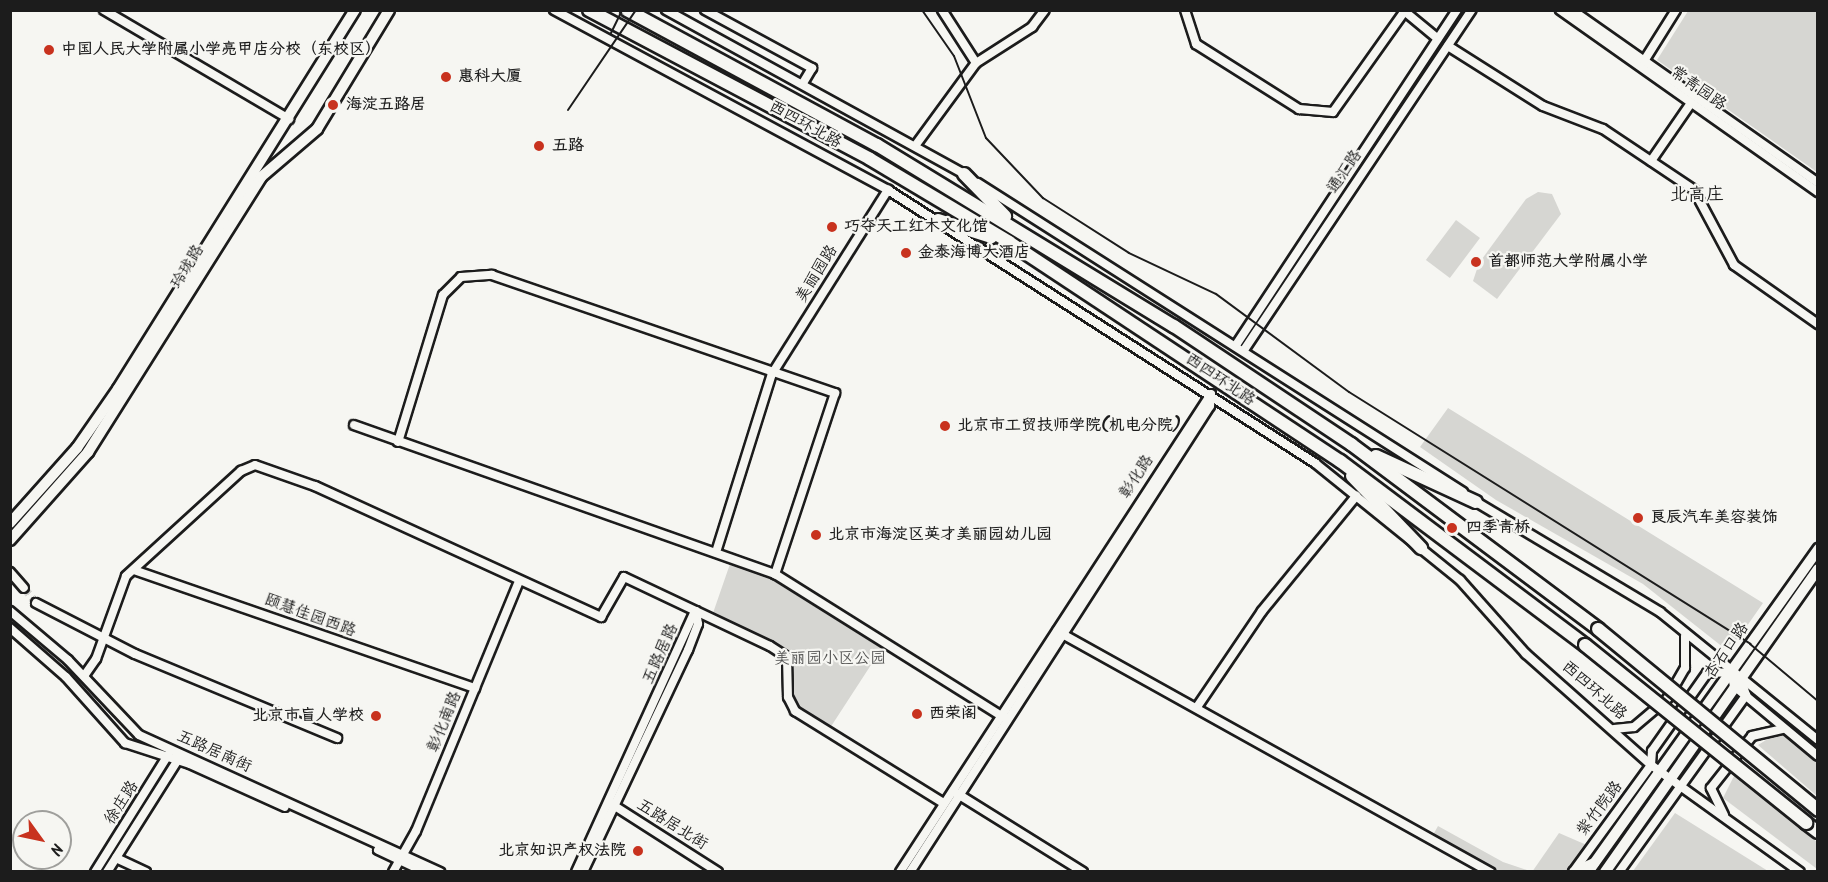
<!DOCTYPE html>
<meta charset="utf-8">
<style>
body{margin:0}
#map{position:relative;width:1828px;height:882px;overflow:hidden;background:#f6f6f2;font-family:Kalam,"LXGW WenKai TC",sans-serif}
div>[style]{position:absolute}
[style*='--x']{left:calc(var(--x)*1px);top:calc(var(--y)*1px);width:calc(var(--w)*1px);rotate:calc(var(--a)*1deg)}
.green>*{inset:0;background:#d6d6d2;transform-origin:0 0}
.minor-tunnel>*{height:8px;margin-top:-4px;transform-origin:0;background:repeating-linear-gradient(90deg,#d5d5d2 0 8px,transparent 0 12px)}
.roads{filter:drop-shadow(2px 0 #1c1c1c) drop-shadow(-2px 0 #1c1c1c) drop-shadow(0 2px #1c1c1c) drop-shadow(0 -2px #1c1c1c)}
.minor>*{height:8px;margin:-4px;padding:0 4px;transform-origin:4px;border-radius:4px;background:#f6f6f2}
.major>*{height:10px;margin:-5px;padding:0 5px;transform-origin:5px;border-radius:5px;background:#f6f6f2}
.highway>*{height:12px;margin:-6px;padding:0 6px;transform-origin:6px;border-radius:6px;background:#f6f6f2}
.rail>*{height:2px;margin:-1px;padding:0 1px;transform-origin:1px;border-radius:1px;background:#1c1c1c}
.bridges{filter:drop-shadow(2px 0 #1c1c1c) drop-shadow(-2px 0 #1c1c1c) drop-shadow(0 2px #1c1c1c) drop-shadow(0 -2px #1c1c1c)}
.highway-bridge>*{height:12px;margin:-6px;padding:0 6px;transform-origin:6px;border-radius:6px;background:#f6f6f2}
.dots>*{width:16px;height:16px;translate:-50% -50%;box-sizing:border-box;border:3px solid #f6f6f2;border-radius:50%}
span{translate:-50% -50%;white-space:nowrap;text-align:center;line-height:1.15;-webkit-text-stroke:4.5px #f6f6f2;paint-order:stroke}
.poi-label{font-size:16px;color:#1c1c1c;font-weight:700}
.left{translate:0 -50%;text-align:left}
.right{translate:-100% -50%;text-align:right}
.street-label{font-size:16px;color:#1c1c1c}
.park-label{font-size:16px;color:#545453}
.neighbourhood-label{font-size:18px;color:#1c1c1c}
.frame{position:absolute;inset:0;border:12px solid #1c1c1c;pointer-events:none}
.north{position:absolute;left:12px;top:810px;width:60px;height:60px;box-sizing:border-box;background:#f6f6f2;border:2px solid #9f9f9c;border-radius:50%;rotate:123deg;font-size:16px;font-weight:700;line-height:24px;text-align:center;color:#1c1c1c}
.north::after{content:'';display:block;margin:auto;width:21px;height:27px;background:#c8321e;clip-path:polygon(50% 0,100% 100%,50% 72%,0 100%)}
</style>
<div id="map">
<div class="green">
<div style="clip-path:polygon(1688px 11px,1817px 11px,1817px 172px,1657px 60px)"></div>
<div style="clip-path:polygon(1538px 192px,1552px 194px,1561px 214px,1497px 299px,1473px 281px,1479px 263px,1526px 199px)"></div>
<div style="left:1456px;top:220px;width:30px;height:50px;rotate:37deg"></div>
<div style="clip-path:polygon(1448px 408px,1763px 603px,1733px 646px,1724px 648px,1643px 584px,1496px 500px,1420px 447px)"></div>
<div style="clip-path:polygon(731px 561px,778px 580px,882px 648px,830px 728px,799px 710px,792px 697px,792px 657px,713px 613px)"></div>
<div style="clip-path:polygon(1779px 732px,1817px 763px,1817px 796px,1758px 745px)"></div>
<div style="clip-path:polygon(1735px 774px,1817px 842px,1817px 869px,1723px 798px)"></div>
<div style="clip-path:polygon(1675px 813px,1768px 871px,1633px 871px)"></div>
<div style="clip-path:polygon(1438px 826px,1503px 862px,1530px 871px,1495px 871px,1433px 835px)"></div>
<div style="clip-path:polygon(1559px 833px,1589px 846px,1567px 871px,1532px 872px)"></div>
</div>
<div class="minor-tunnel">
<div style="--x:24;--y:588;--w:19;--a:51"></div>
</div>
<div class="roads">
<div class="minor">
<div style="--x:104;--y:10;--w:215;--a:30.5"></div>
<div style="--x:554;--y:10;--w:379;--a:28.3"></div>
<div style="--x:888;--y:190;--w:507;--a:32.59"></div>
<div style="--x:1315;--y:463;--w:186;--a:38.9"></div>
<div style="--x:1460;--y:580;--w:99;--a:48.3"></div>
<div style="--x:1526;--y:654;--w:167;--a:41.6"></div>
<div style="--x:1651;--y:765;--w:183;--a:35.7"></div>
<div style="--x:666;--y:10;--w:345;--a:28.8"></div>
<div style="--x:705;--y:10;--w:122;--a:28.5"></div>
<div style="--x:812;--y:68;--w:17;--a:121"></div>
<div style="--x:942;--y:10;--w:63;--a:57.3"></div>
<div style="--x:1185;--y:10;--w:36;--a:72"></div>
<div style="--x:1196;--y:44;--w:122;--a:32.3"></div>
<div style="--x:1299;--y:109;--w:34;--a:5"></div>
<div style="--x:1333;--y:112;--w:123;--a:-54.6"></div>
<div style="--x:1403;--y:10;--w:45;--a:39.6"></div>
<div style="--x:1560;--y:10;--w:316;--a:35.2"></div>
<div style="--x:1572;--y:10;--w:301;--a:35.1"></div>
<div style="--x:1448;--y:46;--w:112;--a:32.3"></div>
<div style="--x:1543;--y:106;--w:64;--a:21"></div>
<div style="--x:1603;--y:129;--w:110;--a:33.8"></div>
<div style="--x:1694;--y:190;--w:85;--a:61.9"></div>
<div style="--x:1734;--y:265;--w:103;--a:35.1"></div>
<div style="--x:1644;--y:61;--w:60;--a:-57.9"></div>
<div style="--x:915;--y:146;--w:103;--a:-53.7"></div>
<div style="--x:976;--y:63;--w:67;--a:-32.7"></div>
<div style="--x:1032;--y:27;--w:21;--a:-53"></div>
<div style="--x:1651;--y:161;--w:70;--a:-55.4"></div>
<div style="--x:978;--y:183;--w:575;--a:32.5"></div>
<div style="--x:1236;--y:345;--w:401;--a:-56.6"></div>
<div style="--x:1244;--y:350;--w:409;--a:-56.2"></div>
<div style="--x:354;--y:425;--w:447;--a:19.5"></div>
<div style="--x:775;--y:574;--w:273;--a:32.1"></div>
<div style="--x:398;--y:442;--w:154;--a:-73"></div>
<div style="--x:443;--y:295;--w:25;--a:-45"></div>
<div style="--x:461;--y:277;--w:31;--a:-4"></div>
<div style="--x:492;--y:275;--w:363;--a:19"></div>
<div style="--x:835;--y:393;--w:191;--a:108.3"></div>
<div style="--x:1473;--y:500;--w:218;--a:30.9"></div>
<div style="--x:1660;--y:612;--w:203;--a:39"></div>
<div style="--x:717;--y:549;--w:183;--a:-72.6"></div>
<div style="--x:772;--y:374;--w:218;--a:-57.8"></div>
<div style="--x:134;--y:570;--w:361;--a:19.1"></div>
<div style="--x:10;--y:572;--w:21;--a:49"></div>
<div style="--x:36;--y:603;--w:111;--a:27.3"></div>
<div style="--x:135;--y:654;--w:219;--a:22.6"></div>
<div style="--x:10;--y:611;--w:76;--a:40.2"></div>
<div style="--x:68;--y:660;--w:103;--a:46.6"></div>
<div style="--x:139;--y:735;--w:331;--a:24.5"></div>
<div style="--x:10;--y:628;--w:74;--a:41.2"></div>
<div style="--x:66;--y:677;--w:89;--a:48.2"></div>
<div style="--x:125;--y:743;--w:68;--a:17.9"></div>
<div style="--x:190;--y:764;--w:104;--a:24.4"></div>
<div style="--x:1057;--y:631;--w:496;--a:29.1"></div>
<div style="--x:1731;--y:672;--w:14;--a:78"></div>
<div style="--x:1734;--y:686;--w:109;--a:39.8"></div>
<div style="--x:84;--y:676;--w:21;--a:-55"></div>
<div style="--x:96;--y:659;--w:88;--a:-70.1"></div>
<div style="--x:126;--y:576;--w:156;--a:-42.4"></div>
<div style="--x:241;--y:471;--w:15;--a:-23"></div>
<div style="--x:255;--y:465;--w:64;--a:19.3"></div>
<div style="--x:315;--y:486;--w:315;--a:24.6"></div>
<div style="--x:601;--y:617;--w:46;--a:-60.1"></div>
<div style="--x:624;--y:577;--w:161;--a:25.3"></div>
<div style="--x:770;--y:646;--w:20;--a:33"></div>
<div style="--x:787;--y:657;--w:40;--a:88.6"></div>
<div style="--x:788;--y:697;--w:16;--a:63"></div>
<div style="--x:795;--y:711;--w:173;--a:31.8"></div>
<div style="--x:1197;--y:707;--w:116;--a:-55.9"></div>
<div style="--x:1262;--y:611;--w:149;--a:-50.7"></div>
<div style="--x:1614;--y:729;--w:20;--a:-6"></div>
<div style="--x:1634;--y:727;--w:43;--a:-40.3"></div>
<div style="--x:1667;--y:699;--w:36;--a:-60"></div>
<div style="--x:1685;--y:668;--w:32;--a:-90"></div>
<div style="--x:953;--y:791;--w:153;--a:31.9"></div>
<div style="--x:610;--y:803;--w:128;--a:32.6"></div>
<div style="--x:1724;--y:815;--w:30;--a:-116"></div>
<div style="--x:1711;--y:788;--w:66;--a:-51.7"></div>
<div style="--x:1752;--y:736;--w:32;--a:-13"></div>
<div style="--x:378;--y:850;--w:52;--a:25.1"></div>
<div style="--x:116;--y:858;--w:33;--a:25"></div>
<div style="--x:95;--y:872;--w:138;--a:-58"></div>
<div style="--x:107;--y:872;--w:135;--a:-57.7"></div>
<div style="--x:393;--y:872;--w:47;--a:-60.7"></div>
<div style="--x:416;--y:831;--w:270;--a:-67.6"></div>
<div style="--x:576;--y:872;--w:287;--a:-65.5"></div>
<div style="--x:583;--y:872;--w:246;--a:-64.7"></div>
<div style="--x:688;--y:650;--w:28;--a:-69"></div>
<div style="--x:698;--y:624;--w:13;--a:-99"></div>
<div style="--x:900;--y:872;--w:570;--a:-56.95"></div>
<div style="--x:910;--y:872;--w:554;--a:-57.23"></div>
<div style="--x:1210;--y:406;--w:12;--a:-85"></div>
<div style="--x:1573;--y:872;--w:132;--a:-53.9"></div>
<div style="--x:1651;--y:765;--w:14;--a:-86"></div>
<div style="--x:1652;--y:751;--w:95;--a:-54.8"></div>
<div style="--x:1707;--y:673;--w:24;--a:-2"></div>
<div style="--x:1619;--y:872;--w:218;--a:-54.3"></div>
<div style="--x:1746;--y:695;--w:19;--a:-108"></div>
</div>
<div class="major">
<div style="--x:10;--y:523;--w:101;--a:-48.2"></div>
<div style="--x:77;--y:448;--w:72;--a:-55.2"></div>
<div style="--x:118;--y:389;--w:447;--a:-58"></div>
<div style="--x:10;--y:540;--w:118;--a:-48.4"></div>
<div style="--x:88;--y:452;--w:325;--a:-57.8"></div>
<div style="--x:261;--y:177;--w:74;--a:-40.6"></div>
<div style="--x:317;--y:129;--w:139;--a:-58.8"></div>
<div style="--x:1574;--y:872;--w:22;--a:-24"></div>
<div style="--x:1588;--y:872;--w:397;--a:-54.5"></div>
<div style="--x:1605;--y:872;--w:370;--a:-54.9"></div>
</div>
<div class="highway">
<div style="--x:589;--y:10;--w:318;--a:27.9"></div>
<div style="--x:870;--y:159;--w:162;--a:30.8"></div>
<div style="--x:1009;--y:242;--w:397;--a:33.5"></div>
<div style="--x:1340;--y:461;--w:306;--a:36.9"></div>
<div style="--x:627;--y:10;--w:284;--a:28.4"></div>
<div style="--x:877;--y:145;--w:348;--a:31.4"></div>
<div style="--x:1174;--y:326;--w:213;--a:33.7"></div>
<div style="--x:1351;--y:444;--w:309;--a:36.8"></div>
<div style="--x:964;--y:174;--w:59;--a:45.7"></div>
<div style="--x:938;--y:220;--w:56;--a:17.8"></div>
<div style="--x:1376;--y:456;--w:110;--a:24.7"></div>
<div style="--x:1352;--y:476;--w:100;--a:46.2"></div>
<div style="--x:1806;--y:823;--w:15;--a:37"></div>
</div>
</div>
<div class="rail">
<div style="--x:922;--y:10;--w:56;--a:55.2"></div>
<div style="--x:954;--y:56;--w:88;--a:68.7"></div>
<div style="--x:986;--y:138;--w:83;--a:46.5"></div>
<div style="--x:1043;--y:198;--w:102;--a:32.6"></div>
<div style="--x:1129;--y:253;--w:96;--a:25.2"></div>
<div style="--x:1216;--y:294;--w:165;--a:36.4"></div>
<div style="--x:1349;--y:392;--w:474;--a:32.1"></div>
<div style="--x:1750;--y:644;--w:89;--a:40"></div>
<div style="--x:611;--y:33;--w:25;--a:-64"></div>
<div style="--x:568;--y:110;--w:121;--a:-55.8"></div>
</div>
<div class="bridges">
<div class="highway-bridge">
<div style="--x:1598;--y:629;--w:285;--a:39.4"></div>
<div style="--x:1585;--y:645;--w:284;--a:38.8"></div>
</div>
</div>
<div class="dots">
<div style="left:49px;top:50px;background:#c8321e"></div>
<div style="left:446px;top:77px;background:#c8321e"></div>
<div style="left:333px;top:105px;background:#c8321e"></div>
<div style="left:539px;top:146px;background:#c8321e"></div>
<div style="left:832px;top:227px;background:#c8321e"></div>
<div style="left:906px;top:253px;background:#c8321e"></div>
<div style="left:1476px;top:262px;background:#c8321e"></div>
<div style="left:945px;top:426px;background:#c8321e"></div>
<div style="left:1638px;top:518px;background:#c8321e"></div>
<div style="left:1452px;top:528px;background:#c8321e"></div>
<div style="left:816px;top:535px;background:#c8321e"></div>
<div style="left:917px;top:714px;background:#c8321e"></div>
<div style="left:376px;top:716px;background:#c8321e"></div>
<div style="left:638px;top:851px;background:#c8321e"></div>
</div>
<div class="poi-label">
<span class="left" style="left:61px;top:50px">中国人民大学附属小学亮甲店分校（东校区）</span>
<span class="left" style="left:458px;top:77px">惠科大厦</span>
<span class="left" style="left:346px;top:105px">海淀五路居</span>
<span class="left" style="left:552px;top:146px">五路</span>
<span class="left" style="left:844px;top:227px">巧夺天工红木文化馆</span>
<span class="left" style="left:918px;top:253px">金泰海博大酒店</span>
<span class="left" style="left:1488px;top:262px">首都师范大学附属小学</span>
<span class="left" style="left:957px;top:426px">北京市工贸技师学院(机电分院)</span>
<span class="left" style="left:1650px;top:518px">良辰汽车美容装饰</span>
<span class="left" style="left:1466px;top:528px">四季青桥</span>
<span class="left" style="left:828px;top:535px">北京市海淀区英才美丽园幼儿园</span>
<span class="left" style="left:929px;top:714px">西荣阁</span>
<span class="right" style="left:364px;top:716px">北京市盲人学校</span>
<span class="right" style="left:626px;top:851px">北京知识产权法院</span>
</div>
<div class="street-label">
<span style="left:1698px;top:89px;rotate:35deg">常青园路</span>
<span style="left:805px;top:125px;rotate:29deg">西四环北路</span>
<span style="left:1345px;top:172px;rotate:-56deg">通汇路</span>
<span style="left:188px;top:267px;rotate:-59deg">玲珑路</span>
<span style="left:817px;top:274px;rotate:-58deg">美丽园路</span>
<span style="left:1220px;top:380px;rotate:34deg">西四环北路</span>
<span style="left:1137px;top:477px;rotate:-57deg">彰化路</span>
<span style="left:310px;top:616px;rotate:20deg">颐慧佳园西路</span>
<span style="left:1727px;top:651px;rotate:-55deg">杏石口路</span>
<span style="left:661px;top:654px;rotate:-66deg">五路居路</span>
<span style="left:1594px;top:691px;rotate:41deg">西四环北路</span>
<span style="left:445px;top:722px;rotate:-68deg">彰化南路</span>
<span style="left:214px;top:752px;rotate:24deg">五路居南街</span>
<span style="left:122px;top:803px;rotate:-57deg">徐庄路</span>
<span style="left:1600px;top:809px;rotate:-53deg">紫竹院路</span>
<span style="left:672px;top:825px;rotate:32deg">五路居北街</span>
</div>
<div class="park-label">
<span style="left:830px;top:659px">美丽园小区公园</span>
</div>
<div class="neighbourhood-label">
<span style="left:1697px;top:196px">北高庄</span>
</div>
<div class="frame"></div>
<div class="north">N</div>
</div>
